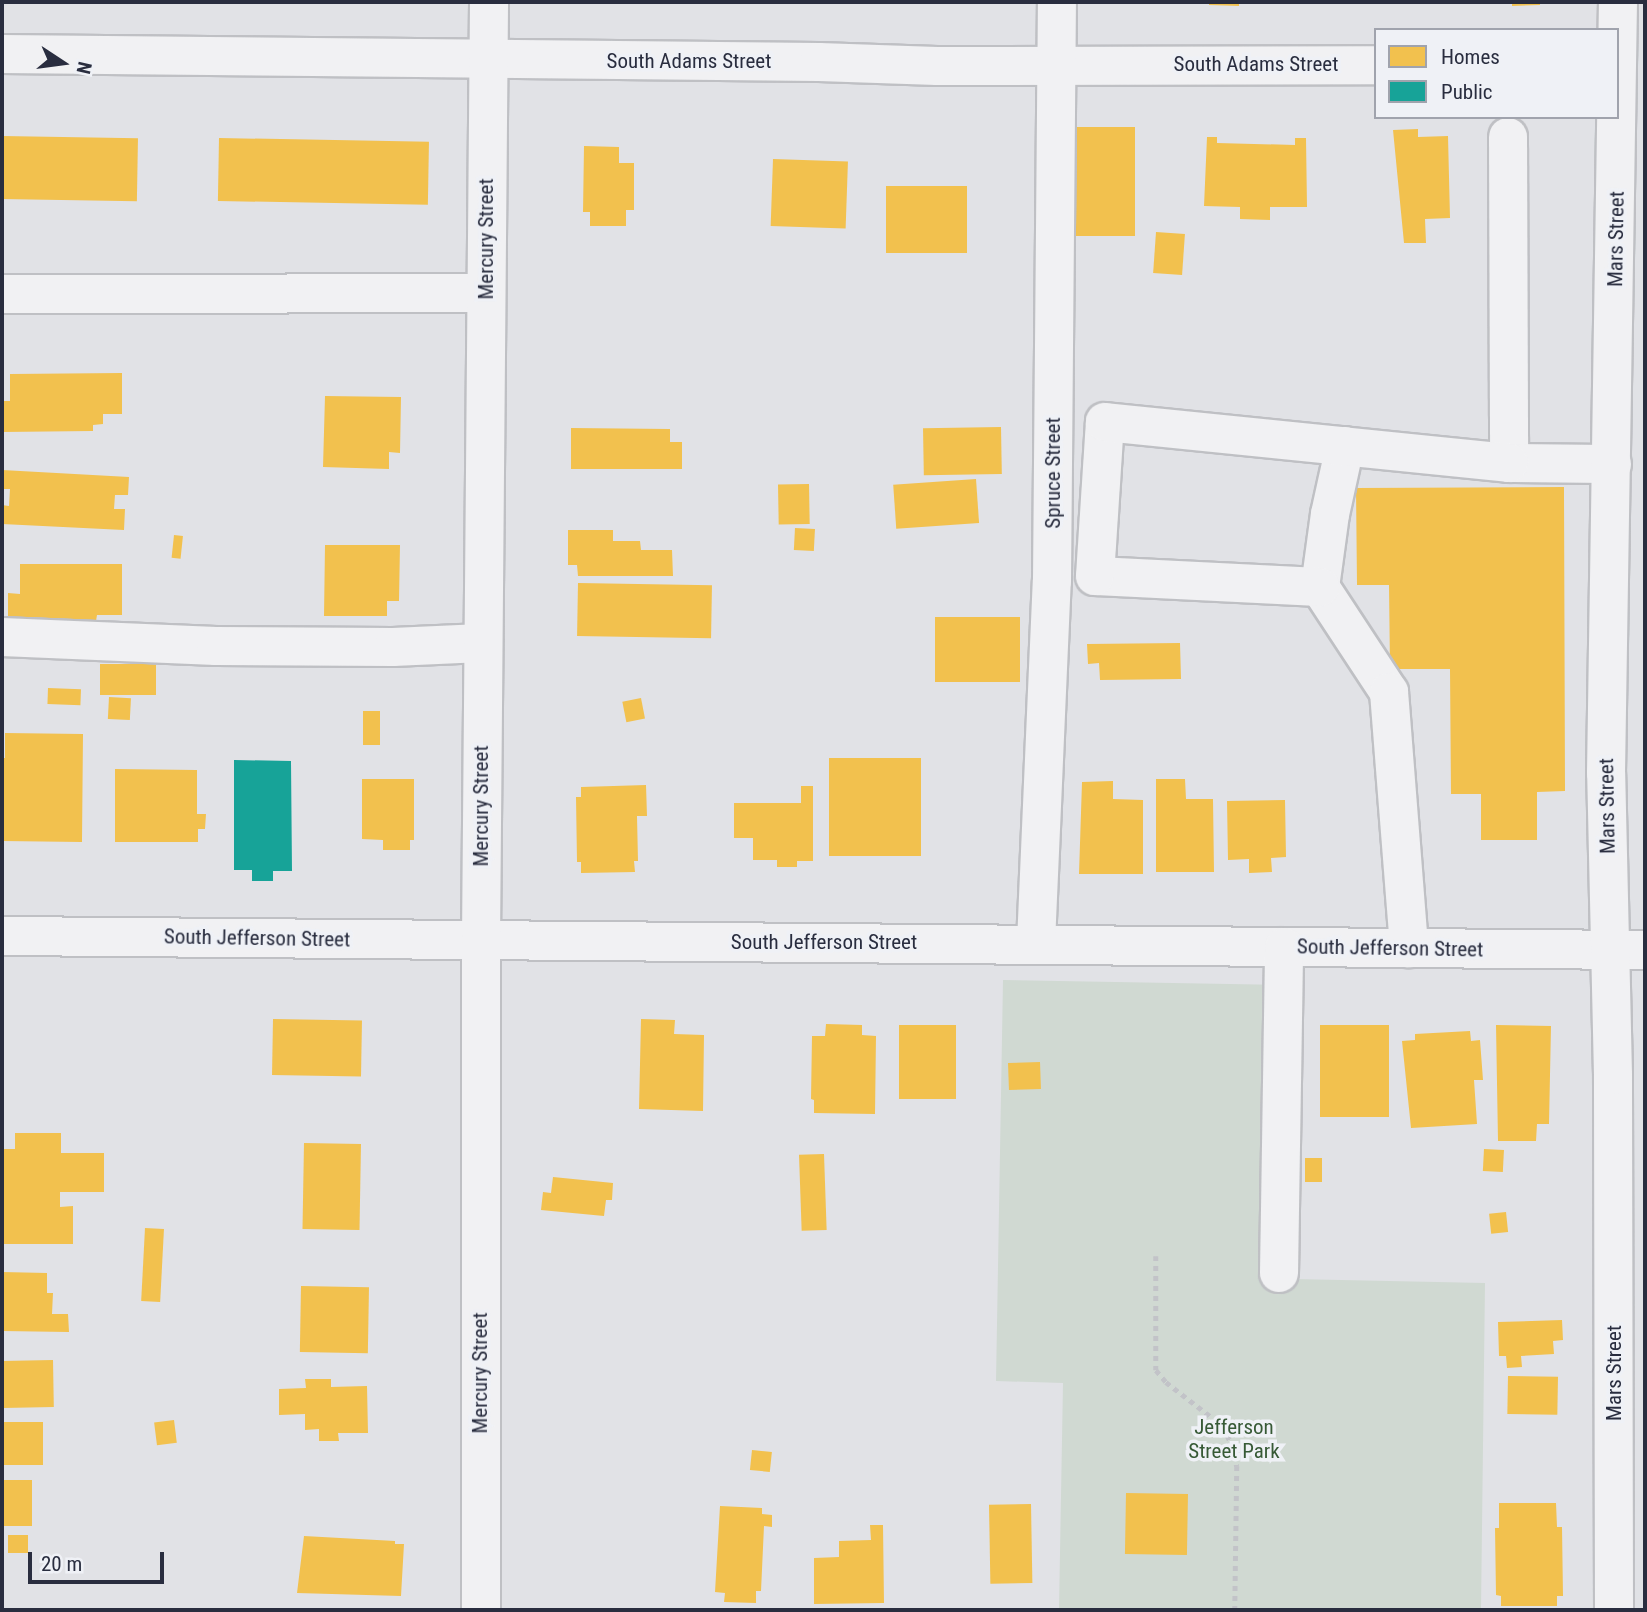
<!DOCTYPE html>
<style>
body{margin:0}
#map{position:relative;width:1647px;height:1612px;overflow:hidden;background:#e1e2e6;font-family:"Roboto Condensed",sans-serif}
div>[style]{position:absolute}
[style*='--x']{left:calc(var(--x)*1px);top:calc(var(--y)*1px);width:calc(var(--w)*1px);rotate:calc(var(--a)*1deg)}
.green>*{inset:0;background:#d0d9d2}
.homes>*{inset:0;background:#f2c14e;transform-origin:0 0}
.public>*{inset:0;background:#17a398}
.path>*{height:4.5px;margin-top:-2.25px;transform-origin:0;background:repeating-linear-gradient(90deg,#c2c3c8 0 5px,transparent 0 10px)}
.roads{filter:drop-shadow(2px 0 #bfc0c4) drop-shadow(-2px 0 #bfc0c4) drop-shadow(0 2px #bfc0c4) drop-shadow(0 -2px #bfc0c4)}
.minor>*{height:38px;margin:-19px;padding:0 19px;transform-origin:19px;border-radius:19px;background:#f1f1f3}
span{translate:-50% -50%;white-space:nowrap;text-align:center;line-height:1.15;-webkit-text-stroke:7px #eff1f6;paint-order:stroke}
.street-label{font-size:21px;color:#292d3f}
.park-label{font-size:21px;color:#375a36}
.frame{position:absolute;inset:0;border:4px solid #292d3f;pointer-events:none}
.legend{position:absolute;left:1374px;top:28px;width:245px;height:91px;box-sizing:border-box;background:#eff1f6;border:2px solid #a0a3ad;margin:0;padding:9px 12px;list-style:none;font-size:21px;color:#292d3f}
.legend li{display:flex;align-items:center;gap:14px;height:35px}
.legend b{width:35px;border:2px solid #a0a3ad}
.north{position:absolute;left:28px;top:28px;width:70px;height:70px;-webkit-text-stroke:5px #eff1f6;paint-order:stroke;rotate:103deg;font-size:19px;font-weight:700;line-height:28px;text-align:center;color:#292d3f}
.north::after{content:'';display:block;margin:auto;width:24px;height:32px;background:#292d3f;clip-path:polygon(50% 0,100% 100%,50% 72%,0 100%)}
.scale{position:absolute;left:28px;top:1552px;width:136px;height:32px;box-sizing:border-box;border:4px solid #292d3f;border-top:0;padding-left:9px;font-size:21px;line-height:24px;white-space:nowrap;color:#292d3f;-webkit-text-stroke:5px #eff1f6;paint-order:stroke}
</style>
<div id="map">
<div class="green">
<div style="clip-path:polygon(1003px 980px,1293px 985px,1293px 1279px,1485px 1283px,1481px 1610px,1059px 1610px,1063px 1383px,996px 1381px)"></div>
</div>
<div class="homes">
<div style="clip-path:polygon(1209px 2px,1239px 2px,1239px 6px,1209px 5px)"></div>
<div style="clip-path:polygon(1512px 2px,1540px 2px,1540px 5px,1512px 6px)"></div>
<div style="left:1076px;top:127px;width:59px;height:109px"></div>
<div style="clip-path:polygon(1418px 129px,1418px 137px,1448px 136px,1450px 218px,1425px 219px,1426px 243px,1404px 243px,1393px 130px)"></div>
<div style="left:2px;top:136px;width:136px;height:63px;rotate:1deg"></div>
<div style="clip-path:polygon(1207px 137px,1217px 137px,1217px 143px,1295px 145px,1295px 138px,1306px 138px,1307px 207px,1270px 207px,1270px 220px,1240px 219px,1240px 207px,1204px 206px)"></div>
<div style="left:219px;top:138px;width:210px;height:63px;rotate:1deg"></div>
<div style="clip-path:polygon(584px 146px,619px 147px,619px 163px,634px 163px,634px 210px,626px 210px,626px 226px,590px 226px,590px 212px,583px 212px)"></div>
<div style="left:773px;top:159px;width:75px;height:67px;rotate:2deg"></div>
<div style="left:886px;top:186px;width:81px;height:67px"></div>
<div style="left:1156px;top:232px;width:29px;height:41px;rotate:4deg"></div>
<div style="clip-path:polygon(122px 373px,122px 414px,103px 414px,103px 424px,93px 425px,93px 431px,2px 432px,2px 401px,10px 401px,10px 374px)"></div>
<div style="clip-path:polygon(325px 396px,401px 397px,400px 453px,389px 452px,389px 469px,323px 467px)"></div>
<div style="left:1001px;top:427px;width:47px;height:78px;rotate:89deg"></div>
<div style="clip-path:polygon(571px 428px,670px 429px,670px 442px,682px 442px,682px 469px,571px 469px)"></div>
<div style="clip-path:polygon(2px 470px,129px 477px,128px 495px,115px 495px,114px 509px,125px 509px,124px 530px,2px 524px,2px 505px,9px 506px,10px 489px,2px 489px)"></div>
<div style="left:976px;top:479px;width:44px;height:83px;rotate:86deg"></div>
<div style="left:809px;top:484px;width:40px;height:31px;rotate:89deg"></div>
<div style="clip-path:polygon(1564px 487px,1565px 791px,1537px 792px,1537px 840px,1481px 840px,1481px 794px,1451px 794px,1450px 669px,1390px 669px,1389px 585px,1357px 585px,1356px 488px)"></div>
<div style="left:795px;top:528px;width:20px;height:22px;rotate:3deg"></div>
<div style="clip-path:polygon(568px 530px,613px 530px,613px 541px,640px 541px,641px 550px,672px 550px,673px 576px,578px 576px,577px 565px,568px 565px)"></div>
<div style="left:174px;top:535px;width:9px;height:23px;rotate:6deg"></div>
<div style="clip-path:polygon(325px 545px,400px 545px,399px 601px,387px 601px,387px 616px,324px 616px)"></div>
<div style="clip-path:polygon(20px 564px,122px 564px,122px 615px,97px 615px,96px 621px,8px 620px,8px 593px,20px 594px)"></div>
<div style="left:578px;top:583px;width:134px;height:53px;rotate:1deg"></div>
<div style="left:935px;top:617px;width:85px;height:65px"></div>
<div style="clip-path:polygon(1180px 643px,1181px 679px,1100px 680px,1099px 663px,1088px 664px,1087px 644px)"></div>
<div style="left:100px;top:664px;width:56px;height:31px"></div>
<div style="left:48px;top:688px;width:33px;height:16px;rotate:2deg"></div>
<div style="left:109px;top:697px;width:22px;height:22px;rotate:3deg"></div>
<div style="left:641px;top:698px;width:21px;height:19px;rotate:79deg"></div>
<div style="left:363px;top:711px;width:17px;height:34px"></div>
<div style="clip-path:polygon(5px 733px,83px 734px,82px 842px,2px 841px,2px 758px,5px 758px)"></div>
<div style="left:921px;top:758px;width:98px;height:92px;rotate:90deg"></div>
<div style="clip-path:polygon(115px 769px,197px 770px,197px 814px,206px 814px,205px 829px,198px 829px,198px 842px,115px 842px)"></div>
<div style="clip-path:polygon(362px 779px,414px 779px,414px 840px,410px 840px,410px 850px,383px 850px,383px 840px,362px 839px)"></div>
<div style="clip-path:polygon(1156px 779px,1185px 779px,1186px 799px,1213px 799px,1214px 872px,1156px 872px)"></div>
<div style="clip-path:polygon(1113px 781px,1113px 799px,1143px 800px,1143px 874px,1079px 874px,1082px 782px)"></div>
<div style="clip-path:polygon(646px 785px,647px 816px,637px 816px,638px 861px,634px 861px,635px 872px,581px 873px,581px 862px,577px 862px,576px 797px,581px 797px,581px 787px)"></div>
<div style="clip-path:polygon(801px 786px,813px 786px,813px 861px,797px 861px,797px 867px,777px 867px,777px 860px,753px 860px,753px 838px,734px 838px,734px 803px,801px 803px)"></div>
<div style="clip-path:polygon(1285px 800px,1286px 857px,1271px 858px,1272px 872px,1249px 873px,1249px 859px,1228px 860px,1227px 801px)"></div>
<div style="left:273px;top:1019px;width:89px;height:56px;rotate:1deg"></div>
<div style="clip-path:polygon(641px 1019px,675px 1020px,674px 1034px,704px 1035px,703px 1111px,639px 1109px)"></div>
<div style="clip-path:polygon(826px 1024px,862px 1025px,862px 1035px,876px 1036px,875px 1114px,814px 1113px,814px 1100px,811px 1099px,812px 1036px,825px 1036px)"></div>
<div style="left:899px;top:1025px;width:57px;height:74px"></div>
<div style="left:1320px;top:1025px;width:69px;height:92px"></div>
<div style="clip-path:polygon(1496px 1025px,1551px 1026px,1549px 1124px,1537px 1124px,1536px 1141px,1498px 1141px)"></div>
<div style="clip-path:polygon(1470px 1031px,1471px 1041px,1480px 1040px,1483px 1080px,1474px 1080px,1477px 1124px,1411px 1128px,1402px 1041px,1415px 1040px,1415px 1034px)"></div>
<div style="left:1040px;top:1062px;width:27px;height:32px;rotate:88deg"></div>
<div style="clip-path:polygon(15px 1133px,61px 1133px,61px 1153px,104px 1153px,104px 1192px,60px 1192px,60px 1207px,73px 1206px,73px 1244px,2px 1244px,2px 1149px,15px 1149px)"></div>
<div style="left:304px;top:1143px;width:57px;height:86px;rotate:1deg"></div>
<div style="left:1484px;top:1149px;width:20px;height:22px;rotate:3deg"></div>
<div style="left:824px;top:1154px;width:76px;height:25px;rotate:88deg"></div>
<div style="left:1305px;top:1158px;width:17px;height:24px"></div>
<div style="clip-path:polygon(553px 1177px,613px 1183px,612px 1200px,606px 1200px,604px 1216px,541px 1210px,543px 1192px,551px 1193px)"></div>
<div style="left:1506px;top:1212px;width:20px;height:17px;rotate:84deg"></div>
<div style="left:145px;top:1228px;width:19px;height:73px;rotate:3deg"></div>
<div style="clip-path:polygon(2px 1272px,47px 1273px,47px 1293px,53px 1293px,52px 1314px,68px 1314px,69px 1332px,2px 1331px)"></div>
<div style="left:301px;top:1286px;width:68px;height:66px;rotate:1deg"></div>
<div style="clip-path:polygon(1562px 1320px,1563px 1340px,1553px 1341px,1554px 1354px,1521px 1356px,1522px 1367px,1507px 1368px,1506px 1356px,1499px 1356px,1498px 1322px)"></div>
<div style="left:53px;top:1360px;width:47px;height:51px;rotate:89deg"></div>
<div style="left:1508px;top:1376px;width:50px;height:38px;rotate:1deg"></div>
<div style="clip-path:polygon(305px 1379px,331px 1379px,331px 1387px,367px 1386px,368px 1433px,338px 1433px,339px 1441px,319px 1441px,319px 1429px,305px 1430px,305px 1414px,279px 1415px,279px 1389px,306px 1388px)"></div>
<div style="left:174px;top:1420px;width:23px;height:20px;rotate:83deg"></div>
<div style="left:2px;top:1422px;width:41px;height:43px"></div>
<div style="left:752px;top:1450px;width:20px;height:20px;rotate:6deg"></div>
<div style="left:2px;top:1480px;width:30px;height:46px"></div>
<div style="left:1126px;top:1493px;width:62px;height:61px;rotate:1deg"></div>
<div style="clip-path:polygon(1499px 1503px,1556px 1503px,1557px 1527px,1562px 1527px,1563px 1596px,1557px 1596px,1557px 1606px,1501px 1606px,1501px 1596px,1496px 1595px,1495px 1528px,1499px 1528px)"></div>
<div style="left:1031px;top:1504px;width:79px;height:42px;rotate:89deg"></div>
<div style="clip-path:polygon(720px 1506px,762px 1508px,762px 1514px,772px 1515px,772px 1527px,764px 1526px,761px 1591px,756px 1591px,756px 1603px,724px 1602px,725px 1593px,715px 1592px)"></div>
<div style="clip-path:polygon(870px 1525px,883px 1525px,884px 1603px,814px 1604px,814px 1558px,839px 1557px,839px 1541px,871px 1540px)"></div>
<div style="left:8px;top:1535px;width:20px;height:18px"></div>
<div style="clip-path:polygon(304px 1536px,395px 1541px,395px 1544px,404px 1544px,401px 1596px,297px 1593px)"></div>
</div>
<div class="public">
<div style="clip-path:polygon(234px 760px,291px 761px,292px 871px,273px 871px,273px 881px,252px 881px,252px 870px,234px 870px)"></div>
</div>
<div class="path">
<div style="--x:1156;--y:1256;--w:114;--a:90"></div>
<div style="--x:1156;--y:1370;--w:16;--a:50"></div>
<div style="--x:1166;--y:1382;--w:72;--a:37.7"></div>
<div style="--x:1223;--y:1426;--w:21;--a:65"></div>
<div style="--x:1232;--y:1445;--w:22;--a:77"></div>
<div style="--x:1237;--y:1466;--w:144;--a:90.8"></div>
</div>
<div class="roads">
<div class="minor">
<div style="--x:2;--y:54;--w:817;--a:0.56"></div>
<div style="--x:819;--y:62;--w:118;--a:1.9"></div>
<div style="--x:937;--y:66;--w:439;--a:-0.1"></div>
<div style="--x:1508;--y:137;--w:326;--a:89.8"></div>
<div style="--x:1509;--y:463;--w:103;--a:0.6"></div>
<div style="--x:2;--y:294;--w:484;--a:-0.1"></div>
<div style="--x:1345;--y:446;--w:70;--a:102.4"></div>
<div style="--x:1330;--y:514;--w:74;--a:97.8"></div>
<div style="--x:1320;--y:587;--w:126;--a:56.7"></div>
<div style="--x:1389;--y:692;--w:257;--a:85.5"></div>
<div style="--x:1320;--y:587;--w:225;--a:-177.2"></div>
<div style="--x:1095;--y:576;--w:154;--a:-86.3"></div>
<div style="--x:1105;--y:422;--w:406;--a:5.8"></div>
<div style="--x:2;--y:637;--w:214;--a:2.4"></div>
<div style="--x:216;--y:646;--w:177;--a:0.3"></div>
<div style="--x:393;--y:647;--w:89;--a:-2.6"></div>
<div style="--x:2;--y:936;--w:1643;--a:0.49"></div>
<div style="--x:1036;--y:943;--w:362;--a:-87.5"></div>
<div style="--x:1052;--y:581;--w:579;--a:-89.51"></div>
<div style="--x:1279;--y:1273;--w:326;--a:-89.1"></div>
<div style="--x:481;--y:1610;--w:670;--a:-90"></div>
<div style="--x:481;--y:940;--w:938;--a:-89.51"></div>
<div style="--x:1614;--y:1610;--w:535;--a:-90.11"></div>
<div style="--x:1613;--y:1075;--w:302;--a:-91.3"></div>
<div style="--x:1606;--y:773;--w:771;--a:-89.11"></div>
</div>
</div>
<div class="street-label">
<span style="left:689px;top:61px">South Adams Street</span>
<span style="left:1256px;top:64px">South Adams Street</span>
<span style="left:486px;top:239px;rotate:-90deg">Mercury Street</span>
<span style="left:1616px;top:239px;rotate:-89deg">Mars Street</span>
<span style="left:1053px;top:473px;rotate:-90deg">Spruce Street</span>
<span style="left:481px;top:806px;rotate:-90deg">Mercury Street</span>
<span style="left:1607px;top:806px;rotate:-91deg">Mars Street</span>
<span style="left:257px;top:938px;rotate:1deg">South Jefferson Street</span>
<span style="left:824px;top:942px">South Jefferson Street</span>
<span style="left:1390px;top:948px;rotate:1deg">South Jefferson Street</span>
<span style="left:480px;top:1373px;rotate:-90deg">Mercury Street</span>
<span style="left:1614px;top:1373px;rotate:-90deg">Mars Street</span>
</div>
<div class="park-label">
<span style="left:1234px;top:1439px">Jefferson<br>Street Park</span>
</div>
<div class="frame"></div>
<ul class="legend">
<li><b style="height:19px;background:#f2c14e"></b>Homes</li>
<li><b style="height:19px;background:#17a398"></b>Public</li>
</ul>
<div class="north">N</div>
<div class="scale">20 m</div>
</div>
